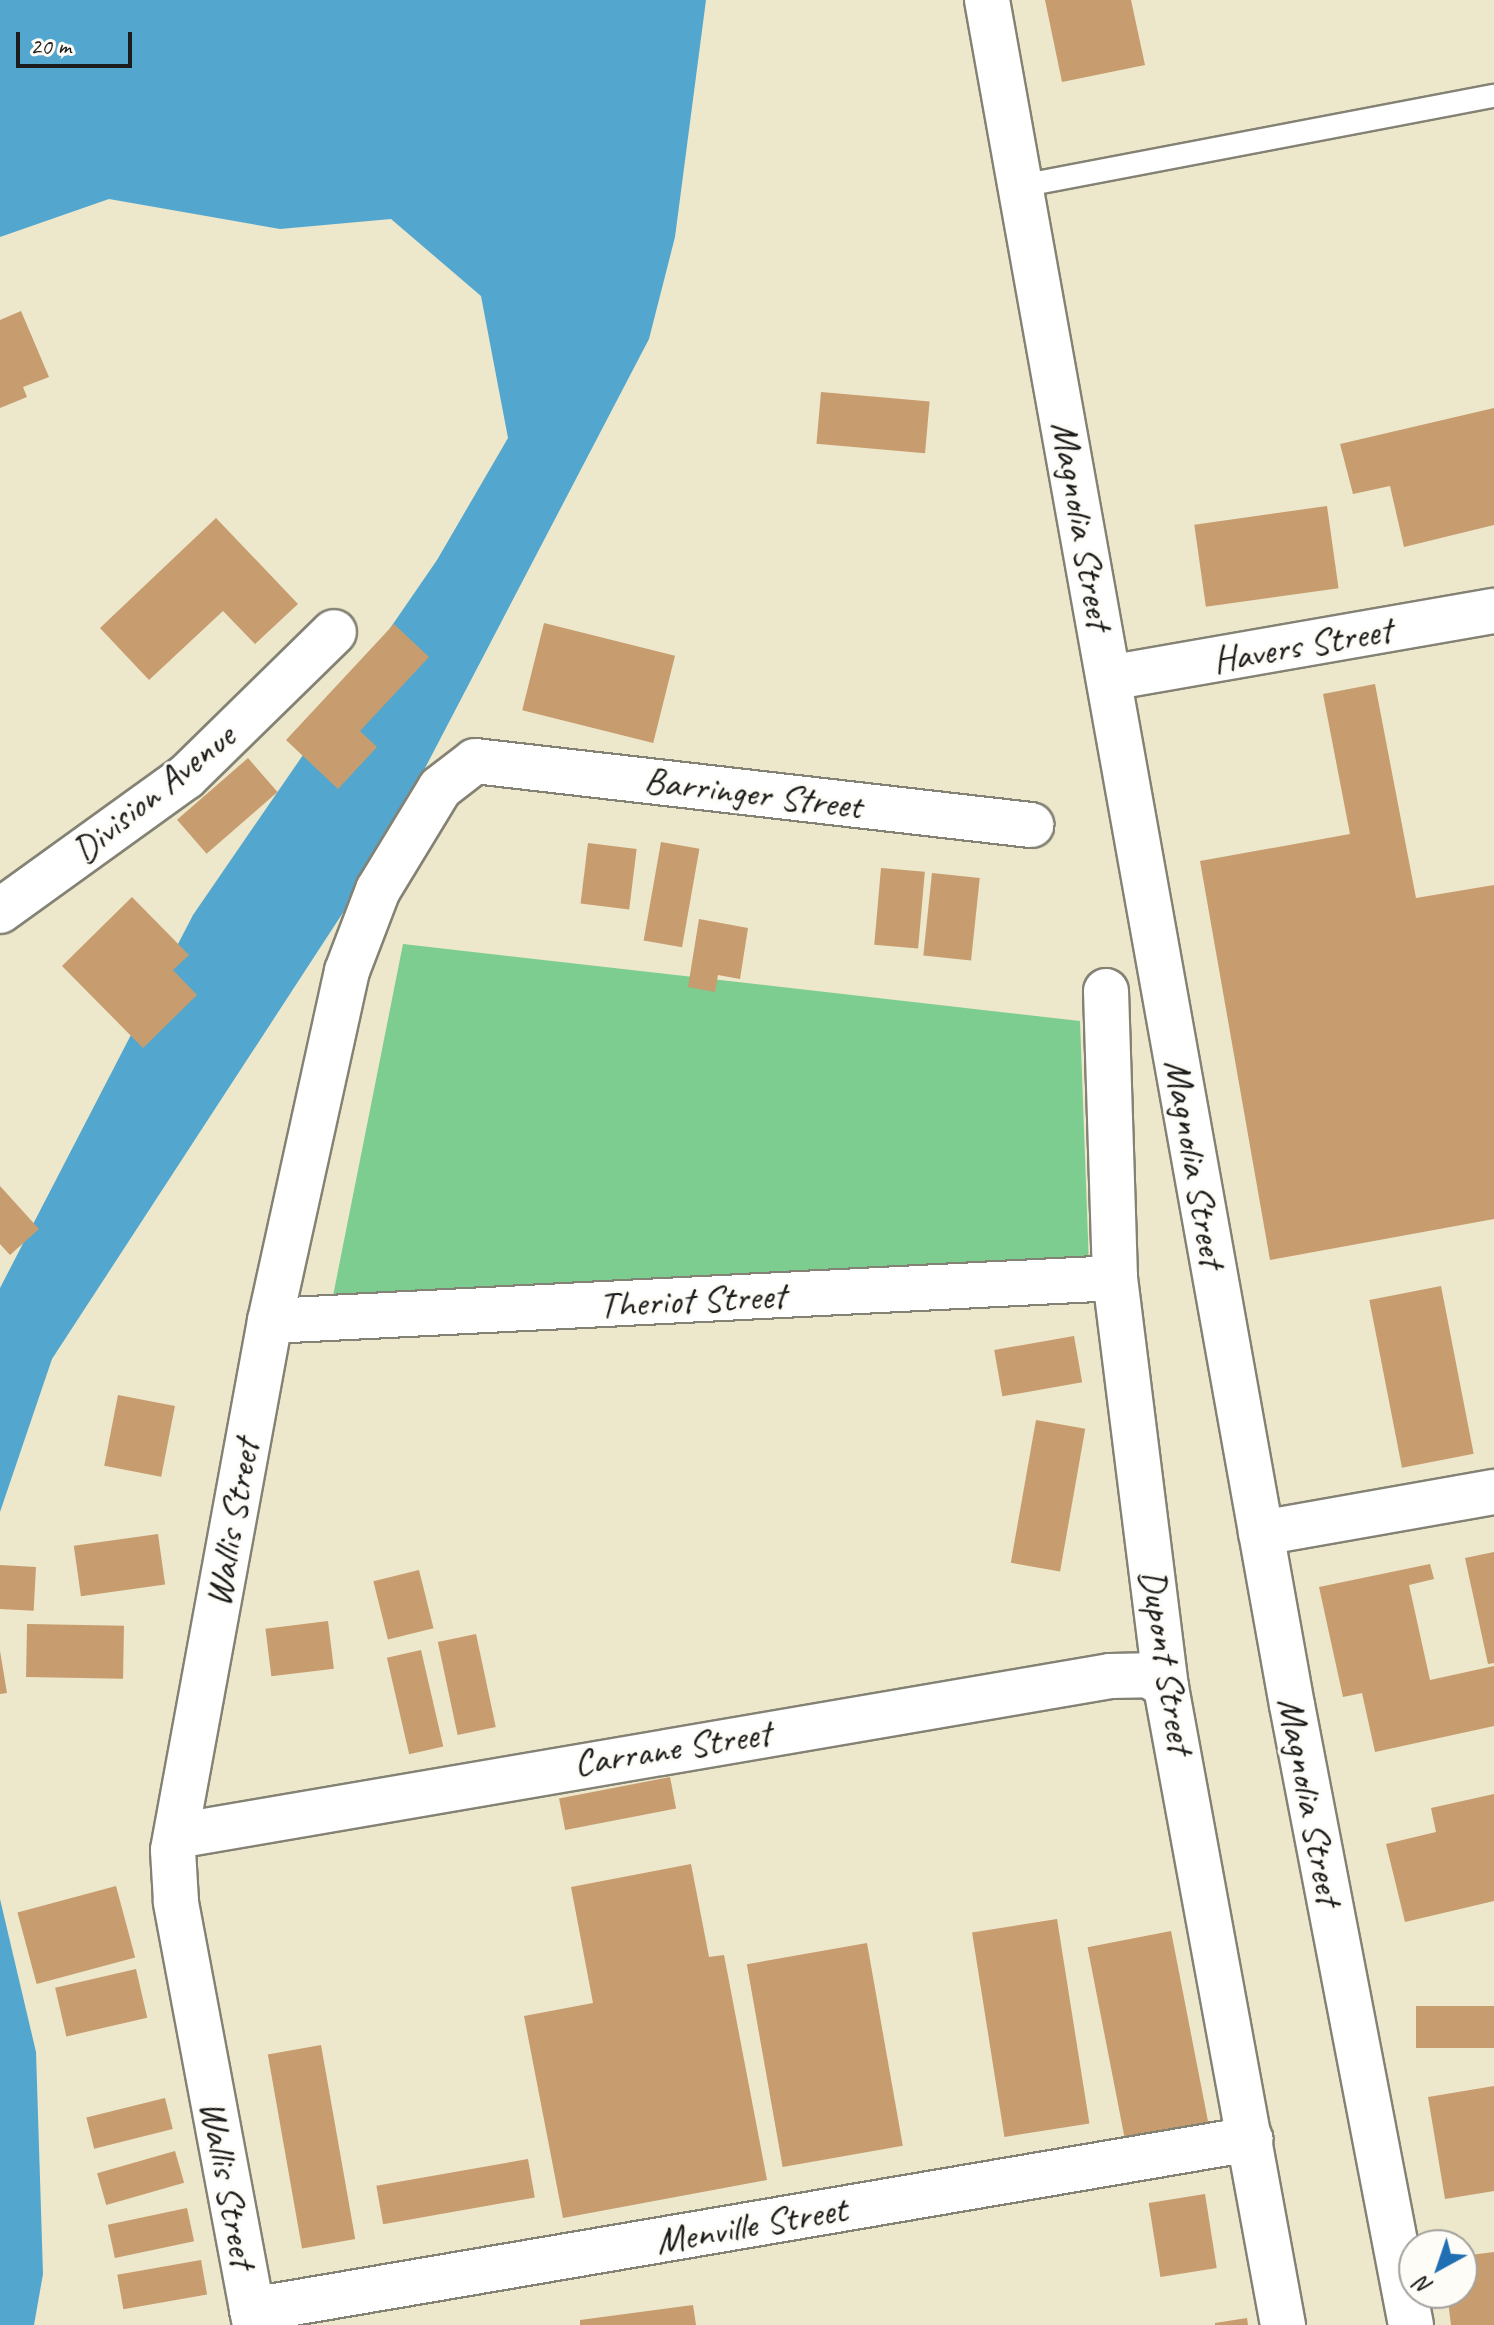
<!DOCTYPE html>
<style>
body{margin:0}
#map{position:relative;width:1494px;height:2325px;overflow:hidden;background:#ede7cb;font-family:Caveat,sans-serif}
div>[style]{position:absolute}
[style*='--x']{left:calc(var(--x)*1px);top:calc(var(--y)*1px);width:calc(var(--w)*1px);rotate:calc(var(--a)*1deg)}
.green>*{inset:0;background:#7ccd8f}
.water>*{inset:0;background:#53a7cf}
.building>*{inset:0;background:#c79c6e;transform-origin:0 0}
.roads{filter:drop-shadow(2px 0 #848274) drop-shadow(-2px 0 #848274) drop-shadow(0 2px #848274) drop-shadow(0 -2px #848274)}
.service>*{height:22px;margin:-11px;padding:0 11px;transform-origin:11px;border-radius:11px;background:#fff}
.minor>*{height:44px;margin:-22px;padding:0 22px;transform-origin:22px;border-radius:22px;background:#fff}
span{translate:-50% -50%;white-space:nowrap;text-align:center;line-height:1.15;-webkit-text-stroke:6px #fdfcf7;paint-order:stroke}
.street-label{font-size:38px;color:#1c1c1c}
.north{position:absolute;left:1398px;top:2229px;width:80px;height:80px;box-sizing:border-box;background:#fdfcf7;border:2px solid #a3a29f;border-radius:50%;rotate:220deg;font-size:22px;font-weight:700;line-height:32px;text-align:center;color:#1c1c1c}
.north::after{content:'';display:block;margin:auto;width:28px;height:36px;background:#1f6fb2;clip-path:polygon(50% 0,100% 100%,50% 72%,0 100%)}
.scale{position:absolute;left:16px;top:32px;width:116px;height:36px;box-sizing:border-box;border:4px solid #1c1c1c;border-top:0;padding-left:10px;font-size:24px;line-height:28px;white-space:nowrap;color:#1c1c1c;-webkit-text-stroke:6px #fdfcf7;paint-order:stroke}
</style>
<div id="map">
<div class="green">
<div style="clip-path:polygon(403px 944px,1080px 1021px,1089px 1266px,333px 1296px)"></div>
</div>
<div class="water">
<div style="clip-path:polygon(0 0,706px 0,675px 237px,649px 339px,376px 862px,52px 1359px,0 1512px,0 1288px,193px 915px,437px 560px,508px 438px,481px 296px,391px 219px,280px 229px,109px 199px,0 237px)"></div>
<div style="clip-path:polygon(0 1899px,36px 2052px,43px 2274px,34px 2325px,0 2325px)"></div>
</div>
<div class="building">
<div style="clip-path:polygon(1045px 0,1131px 0,1145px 65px,1062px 82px)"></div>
<div style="clip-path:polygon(21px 311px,49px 377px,23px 387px,27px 397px,0 408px,0 320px)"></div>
<div style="left:821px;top:392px;width:109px;height:52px;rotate:5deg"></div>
<div style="clip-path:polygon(1494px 408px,1494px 525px,1404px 547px,1390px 486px,1353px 494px,1340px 444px)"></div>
<div style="left:1327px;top:506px;width:83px;height:134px;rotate:82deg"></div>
<div style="clip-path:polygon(216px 518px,298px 604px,255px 644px,223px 611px,149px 680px,100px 628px)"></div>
<div style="left:544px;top:623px;width:135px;height:90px;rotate:14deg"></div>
<div style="clip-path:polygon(394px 624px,429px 657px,360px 731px,377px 747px,338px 789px,286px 740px)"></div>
<div style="clip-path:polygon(1375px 684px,1416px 898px,1494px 885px,1494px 1219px,1270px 1260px,1200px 861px,1350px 834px,1323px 694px)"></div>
<div style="left:248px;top:758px;width:45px;height:94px;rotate:49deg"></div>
<div style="left:661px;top:842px;width:39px;height:100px;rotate:10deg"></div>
<div style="left:588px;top:843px;width:49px;height:61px;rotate:7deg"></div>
<div style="left:881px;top:868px;width:44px;height:77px;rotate:5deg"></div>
<div style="left:932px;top:873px;width:48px;height:83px;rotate:6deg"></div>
<div style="clip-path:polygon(132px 897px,189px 955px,173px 970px,197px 995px,143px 1048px,62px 966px)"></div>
<div style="clip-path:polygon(699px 919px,748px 928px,740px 979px,718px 975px,715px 992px,688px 987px)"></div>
<div style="clip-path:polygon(0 1186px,39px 1229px,10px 1255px,0 1244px)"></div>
<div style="left:1441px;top:1286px;width:171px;height:73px;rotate:79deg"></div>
<div style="left:1074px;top:1336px;width:47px;height:81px;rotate:80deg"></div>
<div style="left:118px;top:1395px;width:58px;height:72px;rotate:11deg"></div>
<div style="left:1036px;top:1420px;width:50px;height:145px;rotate:10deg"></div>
<div style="left:158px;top:1534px;width:51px;height:85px;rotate:82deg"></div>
<div style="clip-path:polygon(1494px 1552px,1494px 1663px,1488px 1664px,1465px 1558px)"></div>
<div style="clip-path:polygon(1430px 1564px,1434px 1579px,1409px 1585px,1430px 1680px,1494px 1666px,1494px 1726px,1375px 1752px,1362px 1693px,1343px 1697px,1319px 1587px)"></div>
<div style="left:0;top:1565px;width:36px;height:44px;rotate:3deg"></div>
<div style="left:419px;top:1570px;width:60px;height:47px;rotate:76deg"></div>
<div style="left:328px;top:1621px;width:48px;height:63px;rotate:83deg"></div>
<div style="left:27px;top:1624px;width:97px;height:53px;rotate:1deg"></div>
<div style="left:476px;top:1634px;width:95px;height:39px;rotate:78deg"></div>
<div style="left:421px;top:1650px;width:99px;height:35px;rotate:77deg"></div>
<div style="clip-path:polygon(0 1651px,7px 1693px,0 1694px)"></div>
<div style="left:670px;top:1777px;width:32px;height:113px;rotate:79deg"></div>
<div style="clip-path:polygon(1494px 1794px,1494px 1901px,1405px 1922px,1386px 1844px,1436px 1832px,1431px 1808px)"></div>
<div style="clip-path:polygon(691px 1864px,709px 1957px,724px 1955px,767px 2180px,563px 2218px,524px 2016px,593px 2003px,571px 1887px)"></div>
<div style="left:116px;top:1886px;width:74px;height:102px;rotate:75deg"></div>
<div style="left:1057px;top:1919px;width:207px;height:86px;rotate:81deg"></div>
<div style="left:1171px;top:1931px;width:202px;height:85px;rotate:79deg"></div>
<div style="left:867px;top:1943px;width:206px;height:122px;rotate:80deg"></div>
<div style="left:136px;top:1969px;width:50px;height:83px;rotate:77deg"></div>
<div style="left:1494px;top:2006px;width:42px;height:78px;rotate:90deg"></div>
<div style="left:321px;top:2045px;width:197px;height:54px;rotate:80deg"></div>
<div style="clip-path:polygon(1494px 2086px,1494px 2191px,1445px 2199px,1428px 2097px)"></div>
<div style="left:165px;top:2098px;width:32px;height:81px;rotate:76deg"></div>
<div style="left:175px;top:2151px;width:33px;height:81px;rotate:74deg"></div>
<div style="left:528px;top:2159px;width:39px;height:154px;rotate:80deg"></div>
<div style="left:1205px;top:2194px;width:75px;height:57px;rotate:81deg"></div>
<div style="left:187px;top:2208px;width:34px;height:81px;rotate:78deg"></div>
<div style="clip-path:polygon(1494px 2252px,1494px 2325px,1451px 2325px,1447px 2293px,1462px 2293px,1462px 2256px)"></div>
<div style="left:201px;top:2260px;width:35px;height:85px;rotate:80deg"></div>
<div style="clip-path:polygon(693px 2305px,696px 2325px,580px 2325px,580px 2320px)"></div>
<div style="clip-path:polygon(1247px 2318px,1248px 2325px,1215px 2325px,1215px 2323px)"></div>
</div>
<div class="roads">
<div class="service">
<div style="--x:1021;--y:186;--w:481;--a:-10.8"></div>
</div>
<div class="minor">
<div style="--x:987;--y:0;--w:1732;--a:79.86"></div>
<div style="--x:1292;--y:1705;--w:631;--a:79.14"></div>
<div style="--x:1109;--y:678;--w:391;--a:-9.9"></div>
<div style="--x:0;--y:911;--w:229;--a:-35.8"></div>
<div style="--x:186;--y:777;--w:207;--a:-44.4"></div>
<div style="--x:1106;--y:991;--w:287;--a:88.2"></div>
<div style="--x:1115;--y:1278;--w:412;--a:82.9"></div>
<div style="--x:1166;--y:1687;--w:649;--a:79.61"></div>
<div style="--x:270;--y:1321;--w:846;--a:-2.91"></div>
<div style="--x:1261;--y:1533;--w:237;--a:-10"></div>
<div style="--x:176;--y:1836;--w:948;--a:-9.72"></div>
<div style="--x:1110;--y:1676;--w:39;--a:-1"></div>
<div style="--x:1149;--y:1675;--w:21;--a:35"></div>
<div style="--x:252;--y:2310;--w:1013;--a:-9.72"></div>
<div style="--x:255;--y:2325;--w:431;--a:-100.6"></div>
<div style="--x:176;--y:1901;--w:51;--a:-93.4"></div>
<div style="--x:173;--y:1850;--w:538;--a:-79.61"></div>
<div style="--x:270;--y:1321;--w:358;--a:-77.6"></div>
<div style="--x:347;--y:971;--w:87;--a:-69.1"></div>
<div style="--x:378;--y:890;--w:119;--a:-58.7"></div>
<div style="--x:440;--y:788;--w:44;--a:-37.6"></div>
<div style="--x:475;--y:761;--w:560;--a:6.57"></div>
</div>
</div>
<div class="street-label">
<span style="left:1082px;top:525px;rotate:80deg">Magnolia Street</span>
<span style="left:1302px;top:645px;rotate:-10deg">Havers Street</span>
<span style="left:153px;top:793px;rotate:-39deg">Division Avenue</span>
<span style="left:753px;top:793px;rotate:7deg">Barringer Street</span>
<span style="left:1195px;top:1163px;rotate:80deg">Magnolia Street</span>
<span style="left:692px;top:1300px;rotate:-3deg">Theriot Street</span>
<span style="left:232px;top:1523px;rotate:-80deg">Wallis Street</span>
<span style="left:1167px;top:1661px;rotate:81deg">Dupont Street</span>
<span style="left:672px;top:1748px;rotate:-9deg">Carrane Street</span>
<span style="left:1310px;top:1801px;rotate:79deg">Magnolia Street</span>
<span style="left:228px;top:2184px;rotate:79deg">Wallis Street</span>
<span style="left:751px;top:2225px;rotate:-10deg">Menville Street</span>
</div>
<div class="north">N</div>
<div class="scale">20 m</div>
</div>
